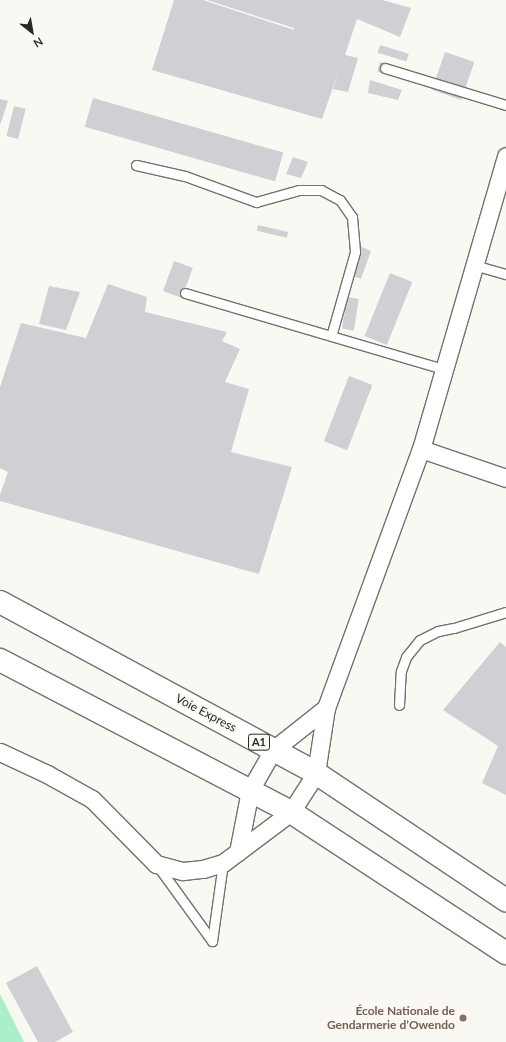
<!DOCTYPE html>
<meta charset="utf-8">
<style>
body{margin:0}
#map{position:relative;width:506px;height:1042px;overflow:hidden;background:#f9f8f3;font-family:Lato,sans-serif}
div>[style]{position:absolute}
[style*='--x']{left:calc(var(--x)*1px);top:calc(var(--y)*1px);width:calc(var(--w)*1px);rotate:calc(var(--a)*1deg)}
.green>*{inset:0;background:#aaefc9}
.building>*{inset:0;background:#d1cfd3;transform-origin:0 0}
.roads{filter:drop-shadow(1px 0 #73726e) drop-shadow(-1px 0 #73726e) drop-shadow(0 1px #73726e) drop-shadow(0 -1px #73726e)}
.service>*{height:9px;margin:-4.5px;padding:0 4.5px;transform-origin:4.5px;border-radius:4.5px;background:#fff}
.minor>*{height:17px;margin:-8.5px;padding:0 8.5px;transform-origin:8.5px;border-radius:8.5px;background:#fff}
.trunk>*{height:22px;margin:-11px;padding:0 11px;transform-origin:11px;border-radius:11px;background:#fff}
.dots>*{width:11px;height:11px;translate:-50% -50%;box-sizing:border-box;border:2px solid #f9f8f3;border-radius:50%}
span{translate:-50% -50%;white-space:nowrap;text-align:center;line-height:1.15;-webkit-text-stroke:4px #f9f8f3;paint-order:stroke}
.shield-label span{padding:1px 3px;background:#f9f8f3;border:1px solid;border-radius:3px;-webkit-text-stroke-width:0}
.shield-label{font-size:11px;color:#292827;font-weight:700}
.street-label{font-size:12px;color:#292827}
.education-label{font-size:12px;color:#785e54;font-weight:700}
.right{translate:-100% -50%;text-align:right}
.north{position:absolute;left:12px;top:12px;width:40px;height:40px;-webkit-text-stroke:3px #f9f8f3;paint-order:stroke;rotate:149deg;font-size:11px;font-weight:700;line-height:16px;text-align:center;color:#292827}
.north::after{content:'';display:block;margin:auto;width:14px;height:18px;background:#292827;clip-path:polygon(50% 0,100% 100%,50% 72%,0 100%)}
</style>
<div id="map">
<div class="green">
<div style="clip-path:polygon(0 994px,24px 1042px,0 1042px)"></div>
</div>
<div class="building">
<div style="clip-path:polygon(174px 0,203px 0,294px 30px,294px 28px,207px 0,303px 0,302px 5px,303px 0,382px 0,411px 8px,400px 37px,357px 19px,345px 55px,358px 58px,348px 92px,333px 89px,340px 67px,322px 119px,152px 70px)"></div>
<div style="left:380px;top:45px;width:30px;height:8px;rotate:17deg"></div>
<div style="left:445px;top:52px;width:31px;height:40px;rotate:19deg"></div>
<div style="left:380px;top:62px;width:31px;height:10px;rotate:15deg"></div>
<div style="clip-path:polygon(370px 80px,402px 90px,398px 100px,368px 93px)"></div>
<div style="left:93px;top:98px;width:198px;height:30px;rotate:16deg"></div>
<div style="clip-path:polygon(0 99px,8px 101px,0 125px)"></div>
<div style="left:14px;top:106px;width:12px;height:31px;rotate:14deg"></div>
<div style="clip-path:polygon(293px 157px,308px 162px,301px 178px,286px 174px)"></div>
<div style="left:258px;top:225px;width:31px;height:6px;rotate:13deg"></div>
<div style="clip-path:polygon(360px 246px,371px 251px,361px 279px,351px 275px)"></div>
<div style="left:174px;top:261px;width:20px;height:32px;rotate:20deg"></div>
<div style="left:390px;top:273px;width:24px;height:68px;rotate:22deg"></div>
<div style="clip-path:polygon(108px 284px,147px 297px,145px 312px,227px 332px,222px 341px,240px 349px,225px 382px,249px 389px,231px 452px,292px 467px,259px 574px,0 501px,0 495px,8px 472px,0 468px,0 387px,21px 323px,86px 338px)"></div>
<div style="clip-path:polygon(49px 286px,80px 292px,66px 330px,39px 324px)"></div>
<div style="left:347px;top:297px;width:12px;height:32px;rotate:9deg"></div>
<div style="left:349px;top:376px;width:25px;height:70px;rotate:21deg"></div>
<div style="clip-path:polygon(500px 642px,506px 647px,506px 795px,482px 783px,498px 746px,443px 710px)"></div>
<div style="clip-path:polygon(37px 966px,73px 1032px,55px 1042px,38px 1042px,6px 983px)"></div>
</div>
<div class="roads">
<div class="service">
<div style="--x:385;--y:68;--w:127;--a:17"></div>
<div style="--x:136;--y:165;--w:50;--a:12.7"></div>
<div style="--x:185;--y:176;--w:76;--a:20.1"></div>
<div style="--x:256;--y:202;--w:45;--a:-15.6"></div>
<div style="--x:299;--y:190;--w:22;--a:0"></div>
<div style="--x:321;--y:190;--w:21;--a:28"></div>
<div style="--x:340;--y:200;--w:21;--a:55"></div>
<div style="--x:352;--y:217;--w:35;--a:85"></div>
<div style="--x:355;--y:252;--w:87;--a:105.9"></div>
<div style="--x:474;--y:265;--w:33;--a:16"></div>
<div style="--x:185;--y:293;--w:270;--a:16.4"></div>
<div style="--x:399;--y:705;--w:34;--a:-87"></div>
<div style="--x:401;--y:671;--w:15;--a:-70"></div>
<div style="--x:406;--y:657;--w:22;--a:-51"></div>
<div style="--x:420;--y:640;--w:20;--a:-27"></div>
<div style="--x:438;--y:631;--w:16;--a:-11"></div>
<div style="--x:454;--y:628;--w:54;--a:-17.1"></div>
<div style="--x:157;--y:865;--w:94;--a:54.1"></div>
<div style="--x:212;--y:941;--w:79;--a:-82"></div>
</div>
<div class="minor">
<div style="--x:421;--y:449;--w:90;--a:18.8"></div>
<div style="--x:0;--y:752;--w:52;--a:25.1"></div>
<div style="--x:47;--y:774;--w:51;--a:29.1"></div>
<div style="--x:92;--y:799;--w:91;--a:45.4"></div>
<div style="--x:156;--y:864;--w:28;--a:15"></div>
<div style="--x:183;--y:871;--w:20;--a:-6"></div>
<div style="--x:203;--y:869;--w:21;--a:-17"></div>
<div style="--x:223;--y:863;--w:85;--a:-36.9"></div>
<div style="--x:291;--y:812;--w:46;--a:-57.3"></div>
<div style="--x:316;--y:773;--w:66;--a:-81.3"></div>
<div style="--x:326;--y:708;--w:276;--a:-69.9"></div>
<div style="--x:421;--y:449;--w:305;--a:-73.8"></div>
<div style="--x:238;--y:852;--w:63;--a:-79"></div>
<div style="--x:250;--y:790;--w:46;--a:-60.1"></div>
<div style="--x:273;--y:750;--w:68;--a:-38.4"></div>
</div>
<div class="trunk">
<div style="--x:0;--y:602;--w:359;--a:28.4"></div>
<div style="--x:316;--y:773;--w:229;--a:33.8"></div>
<div style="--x:0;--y:660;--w:328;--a:27.6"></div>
<div style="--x:291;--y:812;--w:257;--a:33.3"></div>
</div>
</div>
<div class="dots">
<div style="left:463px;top:1018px;background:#8d6e63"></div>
</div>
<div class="shield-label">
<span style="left:259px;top:742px">A1</span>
</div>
<div class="street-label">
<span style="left:206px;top:713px;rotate:28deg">Voie Express</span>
</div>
<div class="education-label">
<span class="right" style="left:455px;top:1018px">École Nationale de<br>Gendarmerie d’Owendo</span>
</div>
<div class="north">N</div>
</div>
